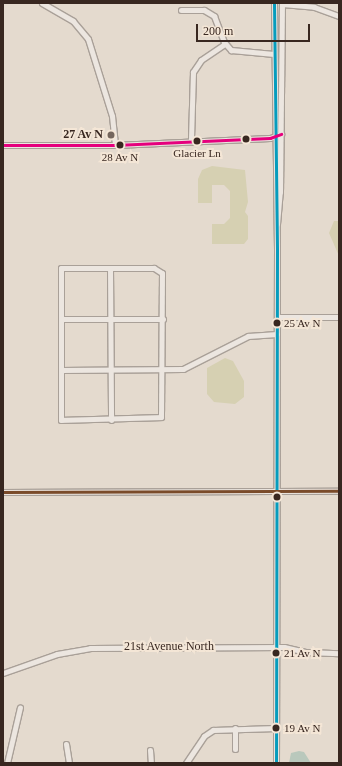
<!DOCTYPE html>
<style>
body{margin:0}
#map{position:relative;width:342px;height:766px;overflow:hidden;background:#e4dace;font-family:Georgia,serif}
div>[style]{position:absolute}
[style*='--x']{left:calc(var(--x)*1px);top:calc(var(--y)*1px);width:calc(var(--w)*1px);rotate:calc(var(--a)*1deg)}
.green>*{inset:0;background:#d6d0b2}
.water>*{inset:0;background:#b9c8bc}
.roads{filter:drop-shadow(1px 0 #a9a098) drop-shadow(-1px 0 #a9a098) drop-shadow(0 1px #a9a098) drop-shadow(0 -1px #a9a098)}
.minor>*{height:5px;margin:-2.5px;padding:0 2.5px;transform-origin:2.5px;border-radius:2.5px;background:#ece6e0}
.bus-1>*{height:3px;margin:-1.5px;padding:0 1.5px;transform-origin:1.5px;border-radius:1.5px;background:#069cbd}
.bus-2>*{height:3px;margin:-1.5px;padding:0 1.5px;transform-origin:1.5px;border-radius:1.5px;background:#e5007d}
.bus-3>*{height:3px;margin:-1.5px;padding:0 1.5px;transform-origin:1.5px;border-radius:1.5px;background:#7a4b2a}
.dots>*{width:11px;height:11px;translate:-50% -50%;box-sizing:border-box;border:2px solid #f4e6d6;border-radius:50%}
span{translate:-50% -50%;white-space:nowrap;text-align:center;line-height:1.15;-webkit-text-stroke:4px #f4e6d6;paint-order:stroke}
.bus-label{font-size:11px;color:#382720}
.left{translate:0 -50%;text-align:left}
.poi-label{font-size:12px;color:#382720;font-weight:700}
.right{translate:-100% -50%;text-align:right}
.street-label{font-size:12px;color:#382720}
.frame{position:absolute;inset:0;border:4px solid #382720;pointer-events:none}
.scale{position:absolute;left:196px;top:24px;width:114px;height:18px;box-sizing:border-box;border:2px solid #382720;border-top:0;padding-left:5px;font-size:12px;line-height:14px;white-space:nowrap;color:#382720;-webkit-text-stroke:3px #f4e6d6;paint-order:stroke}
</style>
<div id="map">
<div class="green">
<div style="clip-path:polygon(212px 166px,245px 170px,248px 202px,245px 212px,248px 216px,248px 239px,244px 244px,212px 244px,212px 224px,224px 224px,230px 218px,230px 191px,224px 185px,212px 185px,212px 203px,198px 203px,198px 179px,202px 170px)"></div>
<div style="clip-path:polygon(334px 221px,339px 221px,339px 256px,329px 233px)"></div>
<div style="clip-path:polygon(225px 358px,233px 361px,244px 381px,244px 397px,235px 404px,214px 402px,207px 394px,207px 368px)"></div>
</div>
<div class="water">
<div style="clip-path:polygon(299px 751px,304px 752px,311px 763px,289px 763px,291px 753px)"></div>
</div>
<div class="roads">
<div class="minor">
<div style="--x:42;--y:3;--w:36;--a:30"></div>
<div style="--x:73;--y:21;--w:23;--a:50"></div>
<div style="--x:88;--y:39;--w:81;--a:72.7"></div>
<div style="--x:112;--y:116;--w:29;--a:84"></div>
<div style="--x:274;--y:3;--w:247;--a:89.3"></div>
<div style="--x:277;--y:250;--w:513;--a:90.11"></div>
<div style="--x:282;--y:4;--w:32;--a:5"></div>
<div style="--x:314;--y:7;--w:27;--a:20"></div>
<div style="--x:181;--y:10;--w:23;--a:0"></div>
<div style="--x:204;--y:10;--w:12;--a:31"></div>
<div style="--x:214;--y:16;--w:28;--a:69"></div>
<div style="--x:224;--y:42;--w:11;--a:49"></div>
<div style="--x:231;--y:50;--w:43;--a:5.3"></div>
<div style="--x:191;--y:139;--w:67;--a:-88.3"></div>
<div style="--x:193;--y:72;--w:14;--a:-56"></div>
<div style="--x:201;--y:60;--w:29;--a:-34"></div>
<div style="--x:3;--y:145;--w:112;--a:0"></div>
<div style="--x:115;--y:145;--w:155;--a:-2.6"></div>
<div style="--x:270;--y:138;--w:12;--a:-20"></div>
<div style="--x:277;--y:224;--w:32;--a:-85"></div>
<div style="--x:280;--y:192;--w:189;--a:-89.4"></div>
<div style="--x:61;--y:268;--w:93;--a:0"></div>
<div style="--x:154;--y:268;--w:9;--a:32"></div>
<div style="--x:162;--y:273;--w:144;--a:90.4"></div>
<div style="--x:161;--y:417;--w:100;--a:178.3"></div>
<div style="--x:61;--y:420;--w:152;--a:-90"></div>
<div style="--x:110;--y:268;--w:152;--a:89.6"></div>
<div style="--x:277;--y:317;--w:62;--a:0"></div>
<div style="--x:61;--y:319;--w:102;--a:0"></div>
<div style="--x:61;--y:370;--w:122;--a:-0.5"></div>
<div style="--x:183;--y:369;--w:73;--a:-26.9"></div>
<div style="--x:248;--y:336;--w:29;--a:-4"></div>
<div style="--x:3;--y:492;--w:336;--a:-0.2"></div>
<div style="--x:3;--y:673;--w:57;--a:-19.4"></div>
<div style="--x:57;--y:654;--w:34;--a:-10"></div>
<div style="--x:90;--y:648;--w:194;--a:-0.3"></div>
<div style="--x:284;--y:647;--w:23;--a:13"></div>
<div style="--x:306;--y:652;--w:33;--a:2"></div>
<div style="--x:235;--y:728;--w:21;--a:90"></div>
<div style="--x:66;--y:744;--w:19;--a:81"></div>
<div style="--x:150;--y:750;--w:13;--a:86"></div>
<div style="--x:7;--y:763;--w:57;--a:-76.9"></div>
<div style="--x:186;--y:763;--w:32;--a:-56"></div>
<div style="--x:204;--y:736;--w:11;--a:-34"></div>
<div style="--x:213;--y:730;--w:63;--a:-1.8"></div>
</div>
</div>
<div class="bus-1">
<div style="--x:274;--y:3;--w:247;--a:89.3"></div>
<div style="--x:277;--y:250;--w:513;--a:90.11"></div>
</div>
<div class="bus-2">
<div style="--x:3;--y:145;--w:112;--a:0"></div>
<div style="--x:115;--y:145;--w:155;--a:-2.6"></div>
<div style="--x:270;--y:138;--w:12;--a:-20"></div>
</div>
<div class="bus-3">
<div style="--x:3;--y:492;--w:336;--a:-0.2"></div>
</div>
<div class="dots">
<div style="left:111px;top:135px;background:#74665d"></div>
<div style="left:246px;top:139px;background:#382720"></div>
<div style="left:197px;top:141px;background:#382720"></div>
<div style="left:120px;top:145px;background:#382720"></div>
<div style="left:277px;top:323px;background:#382720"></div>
<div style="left:277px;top:497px;background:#382720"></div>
<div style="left:276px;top:653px;background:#382720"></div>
<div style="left:276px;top:728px;background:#382720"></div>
</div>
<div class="bus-label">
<span style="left:197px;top:153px">Glacier Ln</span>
<span style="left:120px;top:157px">28 Av N</span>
<span class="left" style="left:284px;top:323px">25 Av N</span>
<span class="left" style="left:284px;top:653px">21 Av N</span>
<span class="left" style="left:284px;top:728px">19 Av N</span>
</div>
<div class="poi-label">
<span class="right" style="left:103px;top:135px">27 Av N</span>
</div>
<div class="street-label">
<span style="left:169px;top:647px">21st Avenue North</span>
</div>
<div class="frame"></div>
<div class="scale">200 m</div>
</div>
